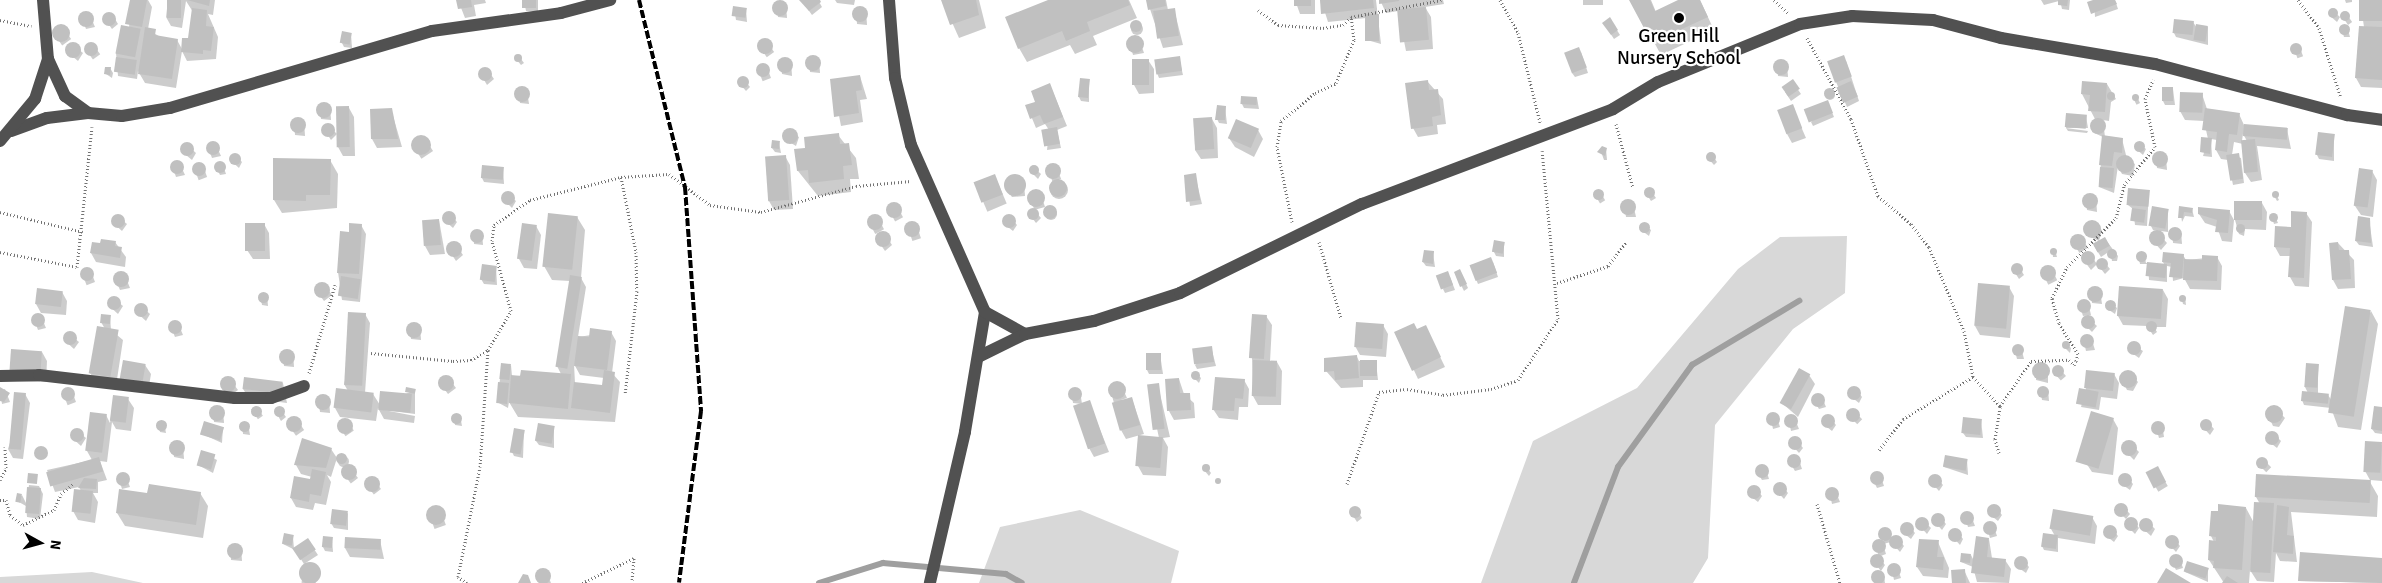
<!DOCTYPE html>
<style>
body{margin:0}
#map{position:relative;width:2382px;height:583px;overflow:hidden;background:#fff;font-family:Signika,sans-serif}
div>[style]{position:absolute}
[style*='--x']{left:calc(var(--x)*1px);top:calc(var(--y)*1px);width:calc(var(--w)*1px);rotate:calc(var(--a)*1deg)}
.green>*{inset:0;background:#d8d8d8}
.shadow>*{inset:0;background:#0003;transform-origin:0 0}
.round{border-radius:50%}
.stream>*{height:5.5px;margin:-2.75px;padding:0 2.75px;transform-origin:2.75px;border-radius:2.75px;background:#9f9f9f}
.building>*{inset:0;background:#c0c0c0;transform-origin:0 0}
.path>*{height:3px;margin-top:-1.5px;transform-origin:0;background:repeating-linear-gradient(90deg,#737373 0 1px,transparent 0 3.5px)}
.minor>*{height:12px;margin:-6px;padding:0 6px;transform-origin:6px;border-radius:6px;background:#515151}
.rail>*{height:4px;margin-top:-2px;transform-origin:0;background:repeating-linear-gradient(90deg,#000 0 8px,transparent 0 10.5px)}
.dots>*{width:14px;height:14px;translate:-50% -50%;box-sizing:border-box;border:2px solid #fff;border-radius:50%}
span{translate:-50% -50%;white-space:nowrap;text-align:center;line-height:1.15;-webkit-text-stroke:4.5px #fff;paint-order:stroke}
.poi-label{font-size:19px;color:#000}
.north{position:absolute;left:15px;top:518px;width:50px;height:50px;-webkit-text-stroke:4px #fff;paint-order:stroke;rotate:97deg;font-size:14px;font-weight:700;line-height:20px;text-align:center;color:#000}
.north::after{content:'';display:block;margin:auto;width:18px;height:22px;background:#000;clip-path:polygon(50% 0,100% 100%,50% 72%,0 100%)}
</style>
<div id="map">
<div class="green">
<div style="clip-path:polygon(1847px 236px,1845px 293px,1793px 329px,1715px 425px,1708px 558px,1693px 583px,1481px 583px,1533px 441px,1637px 388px,1738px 269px,1780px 237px)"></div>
<div style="clip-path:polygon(1080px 510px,1179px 551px,1171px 583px,979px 583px,1000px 527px)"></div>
<div style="clip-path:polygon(92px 572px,143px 583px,0 583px,0 577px)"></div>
</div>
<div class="shadow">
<div style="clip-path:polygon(131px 0,148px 0,152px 7px,148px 29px,160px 37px,177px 40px,182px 49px,190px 40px,193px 12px,186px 1px,182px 28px,171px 26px,166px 17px,168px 0,215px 0,213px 15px,208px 14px,218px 37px,216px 59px,187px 61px,182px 51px,176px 88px,145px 83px,138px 71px,137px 79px,118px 76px,116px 53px,129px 28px)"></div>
<div style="clip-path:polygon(458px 0,485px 0,486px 3px,474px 5px,476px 16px,465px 18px)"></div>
<div style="clip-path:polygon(524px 0,538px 0,538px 11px,526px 11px)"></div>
<div style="clip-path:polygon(801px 0,818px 0,822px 7px,812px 15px)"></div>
<div style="clip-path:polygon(835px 0,855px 0,854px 5px,837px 3px)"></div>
<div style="clip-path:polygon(942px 0,979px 0,986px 28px,959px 38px)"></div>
<div style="clip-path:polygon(1051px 0,1129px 0,1137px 18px,1093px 36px,1097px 45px,1075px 54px,1070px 45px,1027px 62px,1019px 48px)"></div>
<div style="clip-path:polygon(1147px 0,1166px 0,1168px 10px,1174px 9px,1183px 45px,1163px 48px)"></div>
<div style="clip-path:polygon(1295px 0,1315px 0,1315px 14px,1300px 14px)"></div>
<div style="clip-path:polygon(1321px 0,1376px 0,1381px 44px,1367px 40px,1366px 18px,1328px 22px)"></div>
<div style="clip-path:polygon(1380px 0,1443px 0,1444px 4px,1425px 7px,1431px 17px,1433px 49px,1406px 51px,1398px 11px,1386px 13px)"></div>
<div style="left:1583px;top:0;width:20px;height:5px"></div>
<div style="clip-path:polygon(1631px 0,1651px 0,1656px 12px,1681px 0,1700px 0,1714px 30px,1661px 55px)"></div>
<div style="clip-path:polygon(2041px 0,2059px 0,2059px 1px,2044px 5px)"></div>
<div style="clip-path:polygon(2060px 0,2070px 0,2069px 10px,2062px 9px)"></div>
<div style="clip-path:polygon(2094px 0,2115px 0,2118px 9px,2095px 17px)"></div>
<div style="clip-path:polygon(2345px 0,2352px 0,2352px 2px,2346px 3px)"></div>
<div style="clip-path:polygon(2360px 0,2382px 0,2382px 88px,2361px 87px,2356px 78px,2364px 27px)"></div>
<div style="clip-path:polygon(776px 3px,786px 4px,787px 18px,778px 17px)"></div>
<div style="clip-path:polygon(734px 8px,746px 10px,747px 22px,736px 20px)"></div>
<div style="clip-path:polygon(856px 9px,866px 10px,867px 25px,857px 24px)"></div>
<div style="clip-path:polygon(2332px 10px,2340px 17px,2337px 22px,2329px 15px)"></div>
<div style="clip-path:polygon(89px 13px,95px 27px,86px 29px,81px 16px)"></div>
<div style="left:2346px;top:13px;width:11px;height:5px;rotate:56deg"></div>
<div style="clip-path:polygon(112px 14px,118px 24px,112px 29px,104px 18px)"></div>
<div style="clip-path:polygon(1610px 19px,1620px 35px,1614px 39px,1606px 27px)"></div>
<div style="clip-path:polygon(2193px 22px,2197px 28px,2208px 27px,2208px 45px,2176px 37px,2174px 33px)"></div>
<div class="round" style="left:1131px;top:23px;width:12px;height:12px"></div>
<div style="left:62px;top:26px;width:16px;height:11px;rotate:55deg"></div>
<div style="clip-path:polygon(2347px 26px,2350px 37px,2344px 37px,2341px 27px)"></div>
<div style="clip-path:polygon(351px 34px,352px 48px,344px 47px,342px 43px)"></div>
<div style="clip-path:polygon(1139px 38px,1144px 53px,1133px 55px,1129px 40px)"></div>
<div style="left:765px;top:39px;width:16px;height:9px;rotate:55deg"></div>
<div style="left:92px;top:43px;width:14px;height:9px;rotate:54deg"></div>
<div style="clip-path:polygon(72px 44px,83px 53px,78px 61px,67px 52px)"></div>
<div style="left:2299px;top:45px;width:12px;height:6px;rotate:70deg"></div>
<div style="clip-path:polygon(1581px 52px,1588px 73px,1575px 77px,1572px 73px)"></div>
<div style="clip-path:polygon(518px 55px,524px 63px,521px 65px,515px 58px)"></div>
<div style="clip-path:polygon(809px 57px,819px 58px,820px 73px,810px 72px)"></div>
<div style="clip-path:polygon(1179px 58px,1183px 75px,1159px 78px,1157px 73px)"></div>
<div style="clip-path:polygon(781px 60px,791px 61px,792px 76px,782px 74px)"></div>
<div style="clip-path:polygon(1148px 60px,1154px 69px,1154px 93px,1139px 94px,1134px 85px)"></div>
<div style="clip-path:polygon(1777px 61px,1787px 63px,1788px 77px,1778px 76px)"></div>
<div style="clip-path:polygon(1846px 61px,1859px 101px,1847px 107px,1836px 82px)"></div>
<div style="left:766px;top:65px;width:14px;height:9px;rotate:69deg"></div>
<div style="clip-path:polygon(110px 68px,113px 73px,112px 78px,106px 74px)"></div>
<div style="clip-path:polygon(487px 69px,494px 79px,487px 85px,480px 73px)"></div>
<div style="clip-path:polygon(860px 76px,867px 99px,860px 100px,863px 122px,841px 126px,832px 80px)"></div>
<div style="clip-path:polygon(743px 78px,750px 87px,746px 91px,739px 83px)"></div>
<div style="clip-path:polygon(1089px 80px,1089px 102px,1081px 101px,1079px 97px)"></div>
<div style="clip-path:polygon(1427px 81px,1443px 99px,1446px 124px,1437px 125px,1438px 134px,1418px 137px,1413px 128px)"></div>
<div style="clip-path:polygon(1792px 81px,1801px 94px,1791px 101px,1785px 92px)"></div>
<div style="clip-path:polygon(2107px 84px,2116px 99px,2111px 102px,2109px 121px,2103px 120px,2105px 137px,2122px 139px,2127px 159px,2135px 164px,2133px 176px,2122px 174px,2118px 166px,2114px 193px,2099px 187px,2103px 137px,2092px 132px,2096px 121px,2082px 94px)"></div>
<div style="clip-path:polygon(1050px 85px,1067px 126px,1057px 130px,1061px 148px,1047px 150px,1049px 130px,1045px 124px,1036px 128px,1027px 106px,1036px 102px)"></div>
<div style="clip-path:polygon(518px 89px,527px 91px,529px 104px,520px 103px)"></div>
<div style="clip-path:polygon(2173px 89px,2175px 105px,2165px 105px,2163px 101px)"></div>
<div class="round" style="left:1825px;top:90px;width:10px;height:10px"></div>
<div style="clip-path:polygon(evenodd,2202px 94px,2207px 109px,2239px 114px,2244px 125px,2287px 129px,2291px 149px,2257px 146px,2262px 180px,2251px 182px,2245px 173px,2243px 144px,2234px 142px,2232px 155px,2241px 158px,2244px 183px,2233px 185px,2228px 160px,2221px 159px,2216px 150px,2217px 140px,2211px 139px,2212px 157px,2203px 156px,2208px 139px,2204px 121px,2185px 120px,2180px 111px,2202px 94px,2243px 134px,2247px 141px,2242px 141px,2243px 134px)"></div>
<div style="left:2136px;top:95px;width:9px;height:4px;rotate:63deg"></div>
<div style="clip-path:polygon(1257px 98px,1259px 109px,1244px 108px,1242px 104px)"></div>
<div style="clip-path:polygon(320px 104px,330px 106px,331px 120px,321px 119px)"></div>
<div style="clip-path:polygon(1829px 105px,1834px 117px,1813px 126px,1811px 122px)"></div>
<div style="clip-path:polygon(1792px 106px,1806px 138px,1792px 143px,1787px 134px)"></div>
<div style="clip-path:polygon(1225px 107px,1227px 124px,1219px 123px,1217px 119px)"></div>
<div style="clip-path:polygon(337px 108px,349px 108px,354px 117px,355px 156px,343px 156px,338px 147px)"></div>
<div style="clip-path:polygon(391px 109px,402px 147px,377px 148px,372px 139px)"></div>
<div style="clip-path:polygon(2067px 114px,2086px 116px,2088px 128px,2066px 128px)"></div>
<div style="clip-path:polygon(294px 119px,304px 121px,305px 136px,295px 135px)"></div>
<div style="clip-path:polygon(1212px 119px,1217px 128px,1218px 158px,1201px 159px,1195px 150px,1194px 120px)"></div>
<div style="clip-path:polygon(327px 124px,337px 134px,331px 140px,323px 128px)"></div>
<div style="clip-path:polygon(2066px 128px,2088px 131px,2087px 133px,2068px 131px)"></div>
<div style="clip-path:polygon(787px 130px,799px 137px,796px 146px,784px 139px)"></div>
<div style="clip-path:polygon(1258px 130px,1263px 139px,1254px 157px,1235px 147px,1229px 138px)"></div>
<div style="clip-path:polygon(838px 135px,856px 158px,859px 179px,850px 179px,851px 192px,818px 196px,798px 171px,807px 149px)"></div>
<div style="clip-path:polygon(2334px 135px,2334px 161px,2319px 159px,2317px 155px)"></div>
<div style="left:423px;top:136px;width:18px;height:14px;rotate:56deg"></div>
<div style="clip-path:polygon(779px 142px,781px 153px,775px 152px,772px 148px)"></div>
<div style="clip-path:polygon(2137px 142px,2146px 149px,2143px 155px,2135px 148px)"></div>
<div style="clip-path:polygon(215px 143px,221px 156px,212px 158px,207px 145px)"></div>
<div style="clip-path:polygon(186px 144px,196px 153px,192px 160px,181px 151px)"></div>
<div style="clip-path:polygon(1600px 149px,1606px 149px,1607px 160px,1604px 160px)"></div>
<div style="clip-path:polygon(1711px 153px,1717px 162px,1714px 165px,1707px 157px)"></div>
<div style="clip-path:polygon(234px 154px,242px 162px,239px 168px,230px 160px)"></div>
<div style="clip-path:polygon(2156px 154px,2166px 156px,2167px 170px,2157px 168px)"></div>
<div style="clip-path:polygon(785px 156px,790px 165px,793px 209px,774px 210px,769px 201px)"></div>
<div style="clip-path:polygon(330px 160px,338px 174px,337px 208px,282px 213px,274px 200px)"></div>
<div style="clip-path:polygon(179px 162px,185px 175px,176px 177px,172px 165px)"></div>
<div style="clip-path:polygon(222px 162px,226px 174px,220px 175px,215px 165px)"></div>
<div style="left:202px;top:163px;width:15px;height:9px;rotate:70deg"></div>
<div style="left:1056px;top:165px;width:15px;height:9px;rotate:70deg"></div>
<div style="clip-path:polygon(1033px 167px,1041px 174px,1038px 179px,1030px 171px)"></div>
<div style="clip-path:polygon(503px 168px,504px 184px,484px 182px,482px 178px)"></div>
<div style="clip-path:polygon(2372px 171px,2377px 180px,2373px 217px,2361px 215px,2355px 206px)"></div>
<div style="clip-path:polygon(1015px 175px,1024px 182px,1025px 196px,1012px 197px,1009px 193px,1008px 178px)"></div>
<div style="clip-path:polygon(1195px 175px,1202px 204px,1190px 206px,1186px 176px)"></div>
<div style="left:995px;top:176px;width:30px;height:21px;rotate:67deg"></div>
<div class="round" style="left:1050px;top:181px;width:18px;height:18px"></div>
<div style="clip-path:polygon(1649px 188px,1656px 198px,1651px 201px,1645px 192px)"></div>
<div style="left:1599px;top:190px;width:12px;height:6px;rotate:59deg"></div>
<div style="clip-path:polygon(1040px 191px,1045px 207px,1034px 210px,1041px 218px,1036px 223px,1029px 214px,1034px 209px,1029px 194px)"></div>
<div style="clip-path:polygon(2149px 191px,2147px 226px,2135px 225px,2133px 209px,2128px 205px)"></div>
<div style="clip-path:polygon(2275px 192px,2279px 200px,2277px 201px,2273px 194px)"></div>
<div style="clip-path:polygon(506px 193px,516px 201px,512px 208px,503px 199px)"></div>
<div style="clip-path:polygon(2086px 195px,2096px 197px,2097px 212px,2087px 210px)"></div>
<div style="clip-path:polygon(1624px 203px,1633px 203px,1636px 217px,1626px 217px)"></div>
<div style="clip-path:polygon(2262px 203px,2267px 212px,2266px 230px,2245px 229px,2244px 236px,2239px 234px,2235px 220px)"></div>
<div style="left:896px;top:204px;width:15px;height:9px;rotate:62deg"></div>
<div class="round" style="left:1045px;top:208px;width:12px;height:12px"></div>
<div style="clip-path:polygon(2180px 208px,2192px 209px,2194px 217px,2185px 216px,2182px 222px)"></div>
<div style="clip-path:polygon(2168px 210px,2168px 232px,2153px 230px,2151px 226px)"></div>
<div style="clip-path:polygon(2229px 211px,2234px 220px,2232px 242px,2222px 241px,2217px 227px,2205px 223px,2199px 214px)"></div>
<div style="clip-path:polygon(448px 213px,457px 222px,453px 228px,444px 220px)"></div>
<div style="clip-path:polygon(2306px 213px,2312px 222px,2309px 287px,2295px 286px,2290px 277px,2291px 256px,2280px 256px,2275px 247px)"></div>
<div style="clip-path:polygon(2274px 214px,2278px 223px,2274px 224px,2271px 215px)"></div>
<div style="clip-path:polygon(116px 215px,127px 224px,122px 231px,112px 222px)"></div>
<div style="left:877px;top:216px;width:15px;height:10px;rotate:62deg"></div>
<div style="clip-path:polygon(1009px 216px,1017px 225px,1013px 231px,1004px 224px)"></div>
<div style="clip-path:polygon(evenodd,577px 217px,585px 230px,581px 278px,586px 287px,578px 337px,611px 332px,616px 341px,612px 373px,620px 382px,615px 422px,518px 417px,509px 402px,508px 408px,497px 402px,500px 379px,511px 365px,512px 376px,561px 374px,557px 366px,570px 281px,552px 280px,544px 266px,577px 217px,574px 364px,580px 375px,604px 378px,603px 387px,575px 383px,574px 364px)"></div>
<div style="clip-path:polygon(2369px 219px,2373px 247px,2359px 245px,2356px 241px)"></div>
<div style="clip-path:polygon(439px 220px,445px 254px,430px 255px,425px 246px)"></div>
<div style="clip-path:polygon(2088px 222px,2102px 230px,2099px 241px,2085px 234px)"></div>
<div style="left:916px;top:223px;width:16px;height:9px;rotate:72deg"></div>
<div style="clip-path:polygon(264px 224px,269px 233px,270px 259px,253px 259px,247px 250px)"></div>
<div style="clip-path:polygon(1643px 224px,1651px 230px,1649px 236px,1641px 230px)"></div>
<div style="clip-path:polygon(361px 225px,366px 234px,360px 302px,342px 300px,338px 272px,350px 233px)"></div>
<div style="clip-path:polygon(536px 226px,541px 235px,537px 269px,524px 268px,519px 259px)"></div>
<div style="clip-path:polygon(2172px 229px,2181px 231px,2182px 244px,2173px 243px)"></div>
<div style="clip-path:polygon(473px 231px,482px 232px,483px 245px,474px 244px)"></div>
<div style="clip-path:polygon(884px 232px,892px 245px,885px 251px,876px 238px)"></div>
<div style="clip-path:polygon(2157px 232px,2167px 243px,2161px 250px,2151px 239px)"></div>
<div style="left:2080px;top:235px;width:15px;height:10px;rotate:58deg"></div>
<div style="clip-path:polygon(2105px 239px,2118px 256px,2117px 261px,2112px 261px,2110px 251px,2101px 257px,2094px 246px)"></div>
<div style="clip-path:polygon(115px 242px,126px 257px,125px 267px,96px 262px,91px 253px)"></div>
<div style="clip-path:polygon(455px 243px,463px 255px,456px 261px,448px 249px)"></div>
<div style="clip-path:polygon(1504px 243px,1504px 257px,1496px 256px,1494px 252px)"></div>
<div style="clip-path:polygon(2338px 243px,2354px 260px,2355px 288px,2338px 289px,2333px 280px)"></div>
<div style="clip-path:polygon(2052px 249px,2055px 250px,2057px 257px,2053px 257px)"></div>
<div style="clip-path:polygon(1433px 253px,1435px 267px,1426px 266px,1423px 262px)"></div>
<div style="clip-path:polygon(2089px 253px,2097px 264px,2102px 259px,2110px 269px,2105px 274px,2097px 264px,2091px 270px,2082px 258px)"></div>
<div style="clip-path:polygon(2138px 254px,2144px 254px,2146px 263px,2165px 266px,2163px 262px,2183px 255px,2186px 260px,2217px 257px,2222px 266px,2221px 290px,2190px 289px,2184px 278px,2173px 281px,2172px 267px,2167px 266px,2167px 282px,2149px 280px,2148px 264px,2140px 264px)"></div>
<div style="clip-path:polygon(1493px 262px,1498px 277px,1478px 284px,1470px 265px)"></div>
<div style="clip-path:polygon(2018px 265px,2024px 275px,2019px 279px,2012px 268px)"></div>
<div style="left:2050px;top:266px;width:16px;height:10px;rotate:63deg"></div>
<div style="clip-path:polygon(496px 267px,497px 285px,484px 284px,481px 279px)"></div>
<div style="left:90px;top:269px;width:14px;height:9px;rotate:69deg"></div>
<div style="clip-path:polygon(124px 273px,130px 288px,120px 290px,114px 276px)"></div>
<div style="clip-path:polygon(1455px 273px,1462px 275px,1468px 288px,1464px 291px)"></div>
<div style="clip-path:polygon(1450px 277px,1455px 290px,1445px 293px,1443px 289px)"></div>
<div style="left:323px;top:283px;width:15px;height:10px;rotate:53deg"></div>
<div style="clip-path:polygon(2009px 287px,2014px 296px,2010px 338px,1980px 335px,1975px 326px)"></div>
<div style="clip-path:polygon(2091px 289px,2100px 290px,2102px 304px,2092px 303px)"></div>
<div style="clip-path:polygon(2163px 290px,2168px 299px,2166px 327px,2154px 327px,2157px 332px,2153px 335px,2147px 326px,2123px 325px,2118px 316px)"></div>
<div style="clip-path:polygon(62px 292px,67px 301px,66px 315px,41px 313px,36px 304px)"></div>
<div style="clip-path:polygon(260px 294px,267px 295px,268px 306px,262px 305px)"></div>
<div style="clip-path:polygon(2181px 296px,2185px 297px,2186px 305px,2183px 304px)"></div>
<div style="clip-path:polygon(112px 297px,123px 306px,118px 314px,108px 305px)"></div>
<div style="clip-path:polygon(2108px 301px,2117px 308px,2115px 314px,2106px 308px)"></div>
<div style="clip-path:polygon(2088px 302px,2091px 315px,2083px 316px,2079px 303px)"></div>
<div style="clip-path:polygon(140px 305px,150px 314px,146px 321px,136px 312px)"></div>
<div style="clip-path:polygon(2371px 311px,2378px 324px,2361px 430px,2338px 427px,2331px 408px,2304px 405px,2302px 400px,2308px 393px,2305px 387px,2318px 365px,2318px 394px,2328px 395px,2332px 401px)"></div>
<div style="clip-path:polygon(40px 314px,46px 328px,38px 330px,33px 317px)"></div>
<div style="clip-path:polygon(365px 314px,370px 323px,365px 393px,373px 394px,380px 405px,415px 390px,415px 414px,384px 410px,415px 416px,414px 423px,384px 419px,378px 408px,376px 421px,340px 417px,335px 408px,348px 391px,344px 384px)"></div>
<div style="clip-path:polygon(1266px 316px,1272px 325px,1270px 362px,1277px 362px,1282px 371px,1281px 405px,1258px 405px,1253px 396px,1252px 358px)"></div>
<div style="clip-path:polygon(110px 317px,111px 330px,123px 340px,116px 386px,96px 382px,90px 373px,105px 329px,101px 322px)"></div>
<div style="clip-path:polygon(2087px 317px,2097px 326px,2092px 332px,2083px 323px)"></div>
<div style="clip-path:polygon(178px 323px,183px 335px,175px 337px,170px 325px)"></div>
<div style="clip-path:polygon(410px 325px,420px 326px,421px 340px,411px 339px)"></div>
<div style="clip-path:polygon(1383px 325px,1388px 334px,1386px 357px,1360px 355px,1355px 346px)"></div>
<div style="clip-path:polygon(1417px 331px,1430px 336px,1445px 367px,1418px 379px,1396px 332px)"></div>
<div style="clip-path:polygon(68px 333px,79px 342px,74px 349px,64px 340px)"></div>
<div style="clip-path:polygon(2091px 337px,2095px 350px,2086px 351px,2083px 338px)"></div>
<div style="clip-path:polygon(2065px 343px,2071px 348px,2070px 353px,2064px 347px)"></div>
<div style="clip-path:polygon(2132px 344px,2143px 351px,2139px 358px,2129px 351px)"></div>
<div style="clip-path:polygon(1211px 347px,1216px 366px,1197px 369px,1195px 365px)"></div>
<div style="clip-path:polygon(2014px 347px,2021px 347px,2024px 359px,2017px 359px)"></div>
<div style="clip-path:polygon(283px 351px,293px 352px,294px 367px,284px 366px)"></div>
<div style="clip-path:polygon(42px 352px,47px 361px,46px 382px,16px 381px)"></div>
<div style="clip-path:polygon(1160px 354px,1163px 374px,1149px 374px,1147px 370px)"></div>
<div style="clip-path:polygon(1357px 357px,1359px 361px,1376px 362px,1378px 380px,1363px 380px,1363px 387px,1341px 388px,1326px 371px)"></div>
<div style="clip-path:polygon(2036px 364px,2048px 367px,2048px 383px,2036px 380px)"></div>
<div style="clip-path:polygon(145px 365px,151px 374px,148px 392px,127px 388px)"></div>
<div style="left:2058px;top:367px;width:12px;height:7px;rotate:48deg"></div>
<div style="clip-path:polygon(2128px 371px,2138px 382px,2133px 391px,2127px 390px,2121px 378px)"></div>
<div style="clip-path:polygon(1195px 372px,1201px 378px,1199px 383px,1192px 376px)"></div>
<div style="clip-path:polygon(2114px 374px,2119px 383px,2117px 399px,2101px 397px,2099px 410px,2081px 407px,2086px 388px)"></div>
<div style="clip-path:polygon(1809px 375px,1815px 384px,1798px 417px,1783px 404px)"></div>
<div style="left:447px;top:376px;width:15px;height:10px;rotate:53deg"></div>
<div style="left:229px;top:378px;width:15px;height:10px;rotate:53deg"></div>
<div style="clip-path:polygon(1179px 379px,1184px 394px,1194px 403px,1195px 418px,1174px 420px,1169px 411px)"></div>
<div style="clip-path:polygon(1244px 380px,1249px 389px,1248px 407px,1239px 407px,1238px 420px,1219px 418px,1213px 409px)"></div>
<div style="clip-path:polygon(283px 383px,287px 403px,249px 398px,243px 389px)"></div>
<div style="clip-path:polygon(1120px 383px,1127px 398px,1121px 400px,1132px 399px,1144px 434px,1126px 439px,1121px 430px,1110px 388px)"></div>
<div style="clip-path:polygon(1158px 385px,1170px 437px,1163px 438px,1168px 447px,1166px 476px,1143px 475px,1138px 466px,1159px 438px,1148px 386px)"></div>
<div style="clip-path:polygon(1855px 388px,1862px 397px,1859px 403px,1850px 396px)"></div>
<div style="clip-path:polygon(2040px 388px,2048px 389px,2049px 401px,2042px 400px)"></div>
<div style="clip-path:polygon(5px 389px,10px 402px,2px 404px,0 391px)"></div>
<div style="left:71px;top:389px;width:14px;height:9px;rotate:69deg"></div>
<div style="clip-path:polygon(1071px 390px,1080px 391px,1082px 404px,1073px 403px)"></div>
<div style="clip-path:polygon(25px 394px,30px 403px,23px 459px,13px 458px,8px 449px)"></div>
<div style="clip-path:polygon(1821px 395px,1826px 407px,1819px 409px,1813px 399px)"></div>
<div style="clip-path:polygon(114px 397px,128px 399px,134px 408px,131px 431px,116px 429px,112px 422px,107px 462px,100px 461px,107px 480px,98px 482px,98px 493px,93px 493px,98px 502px,95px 523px,78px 520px,73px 511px,81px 491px,79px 487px,55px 492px,47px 470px,92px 460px,87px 451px,106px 415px,110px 423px)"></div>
<div style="clip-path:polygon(318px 397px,329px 398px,330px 413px,320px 412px)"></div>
<div style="clip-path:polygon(1089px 402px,1109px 452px,1094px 457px,1089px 448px)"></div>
<div style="left:256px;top:406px;width:12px;height:6px;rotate:55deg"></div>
<div style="clip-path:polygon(213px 407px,223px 409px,224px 423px,214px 422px)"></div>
<div style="clip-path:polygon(279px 407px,286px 417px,281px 421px,275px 411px)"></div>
<div style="clip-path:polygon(2274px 407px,2285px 418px,2279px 427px,2273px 426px,2267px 413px)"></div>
<div style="clip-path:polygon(2382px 408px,2382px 434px,2375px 433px,2372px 429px)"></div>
<div style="left:1853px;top:410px;width:13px;height:7px;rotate:45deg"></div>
<div style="clip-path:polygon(454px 414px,460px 415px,462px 426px,455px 425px)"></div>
<div style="clip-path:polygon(1776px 414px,1780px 427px,1773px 429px,1770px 415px)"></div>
<div style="clip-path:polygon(1828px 416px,1836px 425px,1832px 431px,1823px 424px)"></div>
<div style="left:295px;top:417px;width:16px;height:10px;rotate:55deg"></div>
<div style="clip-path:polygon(1788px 417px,1794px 417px,1799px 429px,1791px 431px)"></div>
<div style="left:346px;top:419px;width:14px;height:10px;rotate:56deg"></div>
<div style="clip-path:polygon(2113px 419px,2118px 428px,2113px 475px,2092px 472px,2086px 463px)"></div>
<div style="clip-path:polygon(1981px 420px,1983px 438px,1966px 437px,1963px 433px)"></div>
<div style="clip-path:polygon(2206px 420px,2214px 429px,2210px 435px,2200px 424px)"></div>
<div style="clip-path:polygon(158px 421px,164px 422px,166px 433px,160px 432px)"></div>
<div style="clip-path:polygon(242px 423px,248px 423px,250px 435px,243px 434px)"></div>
<div style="clip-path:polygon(2155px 424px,2162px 424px,2164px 437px,2159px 438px)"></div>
<div style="clip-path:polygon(554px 427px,554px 448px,539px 445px,536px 441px)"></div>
<div style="clip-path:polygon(223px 428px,222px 443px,202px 434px)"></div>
<div style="clip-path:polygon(75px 429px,86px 438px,81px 446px,71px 437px)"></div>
<div style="clip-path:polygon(524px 431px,523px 458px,514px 456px,512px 452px)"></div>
<div style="clip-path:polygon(2273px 433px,2281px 441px,2277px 448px,2268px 441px)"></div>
<div style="clip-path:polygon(1795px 438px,1803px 448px,1799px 453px,1790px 443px)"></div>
<div style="clip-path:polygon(2129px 442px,2139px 452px,2134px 460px,2122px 448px)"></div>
<div style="clip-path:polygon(173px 443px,183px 445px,184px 459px,174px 457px)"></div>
<div style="clip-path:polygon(2382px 444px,2382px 481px,2370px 480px,2365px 471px)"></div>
<div style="clip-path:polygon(44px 448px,47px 455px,38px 458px,36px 450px)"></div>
<div style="clip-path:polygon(331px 449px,337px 458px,331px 477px,327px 475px,331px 482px,326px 505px,315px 503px,313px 510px,296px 507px,291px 498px,312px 477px,301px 474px,296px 465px)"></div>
<div style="clip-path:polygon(202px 452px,217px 460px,213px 473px,198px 465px)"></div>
<div class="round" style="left:337.5px;top:455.5px;width:11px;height:11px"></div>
<div style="clip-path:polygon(1798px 457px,1802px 469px,1795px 471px,1789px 461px)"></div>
<div style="left:2262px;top:458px;width:13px;height:7px;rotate:45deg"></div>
<div style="clip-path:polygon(1967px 460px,1968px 475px,1944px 467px)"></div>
<div style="left:349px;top:466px;width:15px;height:9px;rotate:53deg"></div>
<div style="clip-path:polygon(1206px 466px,1211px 473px,1209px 476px,1203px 469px)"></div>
<div style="clip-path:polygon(1765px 466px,1769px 479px,1762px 480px,1756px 470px)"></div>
<div style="left:2157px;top:468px;width:21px;height:11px;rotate:59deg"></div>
<div style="clip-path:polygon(125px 474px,130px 487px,122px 489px,118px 476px)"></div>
<div style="clip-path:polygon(1880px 474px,1884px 486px,1877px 488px,1872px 478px)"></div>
<div style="clip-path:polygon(2125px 475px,2133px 484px,2130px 490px,2120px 483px)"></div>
<div style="clip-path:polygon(1935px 476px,1943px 485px,1939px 491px,1929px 480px)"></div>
<div style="left:372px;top:477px;width:15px;height:9px;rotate:53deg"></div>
<div style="clip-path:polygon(2370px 482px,2378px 496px,2377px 517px,2291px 512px,2297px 562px,2280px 561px,2276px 553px,2274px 582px,2257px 581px,2250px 570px,2249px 583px,2224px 583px,2209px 560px,2214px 542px,2211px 536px,2246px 508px,2254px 523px,2260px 504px,2256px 497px)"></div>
<div style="clip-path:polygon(1780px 484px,1788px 493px,1784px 499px,1774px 488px)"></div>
<div style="clip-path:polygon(29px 485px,39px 486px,43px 494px,40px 519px,27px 517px,26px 506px,17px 501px,22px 495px,26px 503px)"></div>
<div style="clip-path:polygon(1754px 487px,1762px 496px,1758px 502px,1749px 495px)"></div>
<div style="clip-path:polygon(1829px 490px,1835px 490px,1840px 502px,1832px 504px)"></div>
<div style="clip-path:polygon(200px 493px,208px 506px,203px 538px,125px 526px,117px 513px,148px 495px)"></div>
<div style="clip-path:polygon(2121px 504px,2130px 514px,2126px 519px,2116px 509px)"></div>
<div style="clip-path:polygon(1994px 506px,2002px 515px,1998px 521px,1989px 514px)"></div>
<div style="left:440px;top:508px;width:18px;height:12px;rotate:71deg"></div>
<div style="clip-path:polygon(1356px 508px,1362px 518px,1357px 522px,1350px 511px)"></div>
<div style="clip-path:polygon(348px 513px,348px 530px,334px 528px,331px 523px)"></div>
<div style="clip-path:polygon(1970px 513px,1975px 526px,1968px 527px,1964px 514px)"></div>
<div style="clip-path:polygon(1938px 515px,1946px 524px,1942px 530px,1933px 520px)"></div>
<div style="clip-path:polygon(2092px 517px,2097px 526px,2095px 544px,2058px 538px,2058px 552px,2044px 550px,2042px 546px,2055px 536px,2051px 529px)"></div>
<div style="clip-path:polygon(1922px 519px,1931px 528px,1927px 534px,1917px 523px)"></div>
<div style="clip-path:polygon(2131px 519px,2139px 528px,2135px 534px,2125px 524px)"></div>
<div style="clip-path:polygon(2147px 521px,2155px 529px,2151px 536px,2142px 528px)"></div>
<div style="clip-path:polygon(1907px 524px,1915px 533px,1911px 539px,1902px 532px)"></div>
<div style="clip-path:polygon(1986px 524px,1993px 524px,1997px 536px,1990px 538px)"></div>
<div style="clip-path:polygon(2110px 527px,2118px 536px,2114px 542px,2105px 535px)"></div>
<div style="clip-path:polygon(1888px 529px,1892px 540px,1896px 537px,1904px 546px,1900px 552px,1891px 542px,1883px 544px,1886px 554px,1878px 557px,1885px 565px,1881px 571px,1872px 560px,1878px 555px,1876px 542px,1884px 542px,1882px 530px)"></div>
<div style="clip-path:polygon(1955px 529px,1963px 539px,1960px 545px,1950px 534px)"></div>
<div style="clip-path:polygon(293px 537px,294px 549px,308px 540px,318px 555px,304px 564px,295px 550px,283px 544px)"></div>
<div style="clip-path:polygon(2172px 537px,2180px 546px,2176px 552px,2166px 541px)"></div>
<div style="clip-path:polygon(332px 538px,333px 552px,325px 551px,323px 547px)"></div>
<div style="clip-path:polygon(1989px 539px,1992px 558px,2005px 560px,2011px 569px,2009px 583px,1977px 582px,1973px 567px,1961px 562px,1971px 555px,1974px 561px)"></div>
<div style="clip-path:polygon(380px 540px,384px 559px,350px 557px,345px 548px)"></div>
<div style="clip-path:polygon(1938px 542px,1949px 568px,1948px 578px,1923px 576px,1917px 567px)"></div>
<div style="clip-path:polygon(230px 545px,241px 546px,242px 561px,231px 560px)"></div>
<div style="clip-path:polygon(2179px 556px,2183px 568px,2176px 570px,2171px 560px)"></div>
<div style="clip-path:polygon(2021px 558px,2029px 567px,2026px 573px,2016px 566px)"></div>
<div style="clip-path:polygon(2382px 559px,2382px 583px,2299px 581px)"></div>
<div style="left:304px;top:565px;width:14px;height:18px;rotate:8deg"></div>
<div style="clip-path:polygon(1891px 566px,1897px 566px,1901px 578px,1894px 580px)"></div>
<div style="clip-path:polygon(2208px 569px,2208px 582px,2185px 572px)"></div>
<div style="clip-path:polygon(1964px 570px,1970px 583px,1954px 583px)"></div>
<div style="clip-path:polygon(546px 571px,551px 583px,540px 583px,537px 574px)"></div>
<div style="clip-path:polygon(1878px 572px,1884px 577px,1885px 583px,1875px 583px)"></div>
</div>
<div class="stream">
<div style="--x:819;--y:583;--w:67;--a:-17.4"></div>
<div style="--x:883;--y:563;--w:123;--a:5.1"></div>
<div style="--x:1006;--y:574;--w:18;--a:29"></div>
<div style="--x:1574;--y:583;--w:124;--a:-69.2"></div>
<div style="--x:1618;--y:467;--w:126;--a:-54"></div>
<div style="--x:1692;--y:365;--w:125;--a:-30.9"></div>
</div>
<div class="building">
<div style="clip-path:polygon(130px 0,147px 0,142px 27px,125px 24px)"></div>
<div style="left:167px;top:0;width:14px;height:18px"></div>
<div style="clip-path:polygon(187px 0,210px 0,209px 6px)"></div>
<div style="clip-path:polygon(456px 0,471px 0,472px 7px,458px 9px)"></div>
<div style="left:522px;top:0;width:14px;height:8px"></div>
<div style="clip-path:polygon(799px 0,820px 0,821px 2px,809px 11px)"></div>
<div style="clip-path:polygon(941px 0,976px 0,979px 15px,950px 25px)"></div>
<div style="clip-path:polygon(1048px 0,1128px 0,1130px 5px,1087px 22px,1090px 31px,1066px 41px,1062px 31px,1018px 49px,1005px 17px)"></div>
<div style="clip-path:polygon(1146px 0,1165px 0,1166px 6px,1148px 10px)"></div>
<div style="left:1294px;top:0;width:17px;height:6px"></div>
<div style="clip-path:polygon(1320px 0,1373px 0,1374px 8px,1321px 14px)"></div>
<div style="clip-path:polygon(1379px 0,1399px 0,1399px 1px,1379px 4px)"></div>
<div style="clip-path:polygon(1629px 0,1650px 0,1655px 11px,1678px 0,1700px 0,1708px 17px,1652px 43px)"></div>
<div style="clip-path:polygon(2058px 0,2068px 0,2067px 6px,2058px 5px)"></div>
<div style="clip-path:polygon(2093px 0,2115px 0,2117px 4px,2091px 14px,2087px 2px)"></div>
<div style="left:2359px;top:0;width:23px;height:21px"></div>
<div class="round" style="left:772px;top:0;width:16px;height:16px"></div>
<div class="round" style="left:852px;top:6px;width:16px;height:16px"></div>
<div style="left:733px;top:6px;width:14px;height:10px;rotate:8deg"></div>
<div style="left:1426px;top:7px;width:33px;height:29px;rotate:85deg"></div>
<div class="round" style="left:2328px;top:8px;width:10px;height:10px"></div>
<div style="clip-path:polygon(192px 8px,207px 10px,206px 26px,214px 27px,211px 51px,203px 50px,203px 54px,181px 52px,182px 38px,188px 38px)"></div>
<div style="left:1175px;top:8px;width:28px;height:22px;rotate:82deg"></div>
<div class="round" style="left:2340px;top:11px;width:10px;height:10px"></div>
<div class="round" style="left:78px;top:11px;width:16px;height:16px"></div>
<div class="round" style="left:102px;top:12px;width:14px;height:14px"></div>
<div style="left:1365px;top:14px;width:14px;height:27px"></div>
<div style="clip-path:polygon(1610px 17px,1618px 30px,1611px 35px,1602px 23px)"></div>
<div style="left:2174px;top:19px;width:20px;height:14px;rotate:6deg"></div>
<div class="round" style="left:1130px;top:20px;width:12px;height:12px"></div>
<div class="round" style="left:2338.5px;top:23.5px;width:11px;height:11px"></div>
<div style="left:2196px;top:24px;width:12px;height:16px;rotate:9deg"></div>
<div class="round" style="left:52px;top:24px;width:18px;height:18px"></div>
<div style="left:121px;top:25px;width:20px;height:29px;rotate:11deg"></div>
<div style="clip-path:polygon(2359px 26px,2382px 27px,2382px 80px,2355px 78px)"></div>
<div style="clip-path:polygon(145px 27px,156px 29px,155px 35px,178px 39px,172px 79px,138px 74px)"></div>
<div style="left:342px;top:31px;width:10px;height:12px;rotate:11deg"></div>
<div class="round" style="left:1126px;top:35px;width:18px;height:18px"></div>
<div class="round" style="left:757px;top:38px;width:16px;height:16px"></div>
<div class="round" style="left:84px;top:42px;width:14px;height:14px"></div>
<div class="round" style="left:65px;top:42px;width:16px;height:16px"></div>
<div class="round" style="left:2290px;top:43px;width:12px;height:12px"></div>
<div style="left:1579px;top:47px;width:22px;height:16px;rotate:69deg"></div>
<div class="round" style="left:514px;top:54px;width:8px;height:8px"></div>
<div class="round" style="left:805px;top:55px;width:16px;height:16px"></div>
<div style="left:1844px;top:55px;width:23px;height:18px;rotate:70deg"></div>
<div style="left:1180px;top:56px;width:15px;height:26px;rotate:82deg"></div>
<div class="round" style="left:777px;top:57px;width:16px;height:16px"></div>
<div style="left:116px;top:57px;width:21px;height:15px;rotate:8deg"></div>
<div class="round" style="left:1773px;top:59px;width:16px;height:16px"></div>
<div style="left:1132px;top:59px;width:17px;height:26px"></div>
<div class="round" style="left:756px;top:63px;width:14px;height:14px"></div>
<div class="round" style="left:478px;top:67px;width:14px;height:14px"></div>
<div style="clip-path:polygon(105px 67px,111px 67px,110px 75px,104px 74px)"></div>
<div style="clip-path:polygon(860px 75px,862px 90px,856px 91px,859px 113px,834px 117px,830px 79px)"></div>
<div class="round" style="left:737px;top:76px;width:12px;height:12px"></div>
<div style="left:1080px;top:78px;width:10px;height:19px;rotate:6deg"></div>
<div style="left:1793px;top:79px;width:12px;height:14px;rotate:55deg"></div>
<div style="clip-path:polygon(1428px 80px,1429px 90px,1438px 89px,1441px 115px,1432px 117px,1433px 126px,1411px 129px,1405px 83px)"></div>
<div style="left:1851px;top:81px;width:17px;height:16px;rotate:66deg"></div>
<div style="clip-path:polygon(2082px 81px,2107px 83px,2105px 112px,2088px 111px,2090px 95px,2081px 94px)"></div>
<div style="clip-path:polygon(1050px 83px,1063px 117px,1044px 124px,1040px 115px,1030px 119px,1025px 105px,1035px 102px,1031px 91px)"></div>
<div class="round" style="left:514px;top:86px;width:16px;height:16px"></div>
<div style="left:2162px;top:87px;width:11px;height:14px"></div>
<div class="round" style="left:1823.5px;top:87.5px;width:11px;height:11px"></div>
<div style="left:2180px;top:92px;width:23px;height:20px;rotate:2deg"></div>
<div class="round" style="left:2107px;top:92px;width:8px;height:8px"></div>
<div class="round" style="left:2131.5px;top:93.5px;width:7px;height:7px"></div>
<div style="left:1241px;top:96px;width:16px;height:8px;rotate:4deg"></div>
<div style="left:1828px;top:100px;width:14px;height:26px;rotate:69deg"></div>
<div class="round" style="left:316px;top:102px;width:16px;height:16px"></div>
<div style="left:1793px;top:104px;width:26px;height:17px;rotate:69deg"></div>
<div style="clip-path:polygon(1217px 105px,1226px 106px,1225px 120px,1215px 120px)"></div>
<div style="left:349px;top:106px;width:41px;height:13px;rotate:89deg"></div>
<div style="clip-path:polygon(392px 108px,398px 139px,371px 139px,370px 109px)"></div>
<div style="clip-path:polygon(2205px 108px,2240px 113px,2237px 135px,2229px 134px,2227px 152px,2215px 150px,2217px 132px,2202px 130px)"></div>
<div style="left:2066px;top:113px;width:21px;height:14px;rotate:5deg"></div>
<div class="round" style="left:290px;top:117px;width:16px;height:16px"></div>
<div style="left:1212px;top:117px;width:32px;height:19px;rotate:86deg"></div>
<div class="round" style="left:2090px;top:118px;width:16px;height:16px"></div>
<div style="left:1236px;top:119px;width:25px;height:21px;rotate:23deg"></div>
<div class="round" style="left:321px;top:123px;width:14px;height:14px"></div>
<div style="left:2244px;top:124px;width:44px;height:12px;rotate:5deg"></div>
<div style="left:1057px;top:127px;width:17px;height:16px;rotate:80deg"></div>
<div class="round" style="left:782px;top:128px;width:16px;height:16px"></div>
<div style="left:2318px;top:132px;width:17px;height:23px;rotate:7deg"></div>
<div style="clip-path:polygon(839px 133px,840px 144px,849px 143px,852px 165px,843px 166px,844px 179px,809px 183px,808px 170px,797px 171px,794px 149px,805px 148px,804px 137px)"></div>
<div class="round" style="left:411px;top:135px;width:20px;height:20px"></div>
<div style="clip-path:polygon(2102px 135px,2123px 138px,2122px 153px,2114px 152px,2112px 166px,2099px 165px)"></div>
<div style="clip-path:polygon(2201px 137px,2212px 138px,2210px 154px,2200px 152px)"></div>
<div style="left:2255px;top:139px;width:33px;height:14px;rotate:85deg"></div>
<div style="left:772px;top:140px;width:8px;height:8px;rotate:7deg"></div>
<div class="round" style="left:2133.5px;top:140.5px;width:11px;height:11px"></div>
<div class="round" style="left:206px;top:141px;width:14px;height:14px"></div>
<div class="round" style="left:180px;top:142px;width:14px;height:14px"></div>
<div style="clip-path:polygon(1602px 146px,1607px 148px,1605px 156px,1597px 152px)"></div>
<div class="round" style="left:2152px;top:151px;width:16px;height:16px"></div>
<div class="round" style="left:1706px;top:152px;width:10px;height:10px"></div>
<div style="left:2239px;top:153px;width:26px;height:13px;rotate:81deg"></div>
<div class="round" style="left:229px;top:153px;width:12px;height:12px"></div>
<div style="left:786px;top:155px;width:45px;height:21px;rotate:86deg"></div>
<div class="round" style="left:2116px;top:155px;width:18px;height:18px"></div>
<div style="clip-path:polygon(273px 158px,331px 159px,330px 195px,306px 195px,306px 201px,273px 200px)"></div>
<div class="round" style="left:170px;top:160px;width:14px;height:14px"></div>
<div class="round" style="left:214px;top:161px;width:12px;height:12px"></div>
<div class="round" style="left:192px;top:162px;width:14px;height:14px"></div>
<div class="round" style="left:1045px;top:163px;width:16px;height:16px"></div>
<div style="left:482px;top:165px;width:22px;height:13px;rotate:5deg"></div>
<div class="round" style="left:1029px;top:165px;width:10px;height:10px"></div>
<div style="left:2100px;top:167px;width:14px;height:20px;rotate:4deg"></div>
<div style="left:2359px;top:168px;width:14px;height:38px;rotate:8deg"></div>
<div style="clip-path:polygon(1196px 173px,1200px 200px,1186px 202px,1184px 175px)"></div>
<div style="left:995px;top:174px;width:22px;height:23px;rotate:69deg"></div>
<div class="round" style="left:1004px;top:174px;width:22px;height:22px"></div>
<div class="round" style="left:1049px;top:179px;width:18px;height:18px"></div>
<div class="round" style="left:1643.5px;top:186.5px;width:11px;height:11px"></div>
<div style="left:2128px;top:188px;width:22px;height:17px;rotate:5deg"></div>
<div class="round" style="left:1592.5px;top:188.5px;width:11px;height:11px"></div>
<div class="round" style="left:1027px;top:189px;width:18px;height:18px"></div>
<div class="round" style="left:2271.5px;top:190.5px;width:7px;height:7px"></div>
<div class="round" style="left:501px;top:191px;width:14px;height:14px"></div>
<div class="round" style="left:2082px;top:193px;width:16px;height:16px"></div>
<div class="round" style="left:1620px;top:199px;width:16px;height:16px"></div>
<div style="left:2234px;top:201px;width:28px;height:19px"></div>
<div class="round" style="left:886px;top:202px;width:16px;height:16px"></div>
<div class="round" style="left:1043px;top:205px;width:14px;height:14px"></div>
<div style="left:2152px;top:206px;width:17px;height:20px;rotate:10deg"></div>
<div style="clip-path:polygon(2179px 206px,2193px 208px,2192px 213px,2184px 212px,2183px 218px,2178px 218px)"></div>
<div style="clip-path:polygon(2198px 207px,2230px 210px,2228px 233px,2215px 232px,2217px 220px,2198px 214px)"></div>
<div style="left:2132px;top:208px;width:14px;height:13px;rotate:8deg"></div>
<div class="round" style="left:1027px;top:208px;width:12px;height:12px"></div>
<div style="clip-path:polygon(2291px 211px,2307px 212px,2304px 278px,2288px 277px,2290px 248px,2274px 247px,2275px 226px,2291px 227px)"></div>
<div class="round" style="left:442px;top:211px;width:14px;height:14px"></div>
<div class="round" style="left:2268.5px;top:212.5px;width:9px;height:9px"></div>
<div style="left:548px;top:213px;width:30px;height:54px;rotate:6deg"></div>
<div class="round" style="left:111px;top:214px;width:14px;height:14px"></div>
<div class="round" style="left:867px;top:214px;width:16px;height:16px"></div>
<div class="round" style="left:1002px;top:214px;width:14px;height:14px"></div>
<div style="clip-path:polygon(2358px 216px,2370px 218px,2371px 243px,2355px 241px)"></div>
<div style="left:439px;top:219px;width:26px;height:17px;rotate:86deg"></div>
<div class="round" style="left:2083px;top:220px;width:18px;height:18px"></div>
<div class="round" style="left:904px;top:221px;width:16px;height:16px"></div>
<div class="round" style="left:1638.5px;top:221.5px;width:11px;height:11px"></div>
<div style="left:245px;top:223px;width:20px;height:28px"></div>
<div style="clip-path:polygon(349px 223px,362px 224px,359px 274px,337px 273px,340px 231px,349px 232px)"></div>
<div style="left:522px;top:223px;width:15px;height:36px;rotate:8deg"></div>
<div class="round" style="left:2235.5px;top:223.5px;width:9px;height:9px"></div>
<div class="round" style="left:2168px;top:227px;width:14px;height:14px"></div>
<div class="round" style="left:470px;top:229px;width:14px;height:14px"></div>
<div class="round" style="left:2149px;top:230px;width:16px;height:16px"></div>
<div class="round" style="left:875px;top:231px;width:16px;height:16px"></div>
<div class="round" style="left:2070px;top:234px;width:16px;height:16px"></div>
<div style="left:2105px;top:237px;width:10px;height:14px;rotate:61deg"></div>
<div style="clip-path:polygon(101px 239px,116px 241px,115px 246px,122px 247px,120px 258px,90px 253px,92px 242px,100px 243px)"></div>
<div style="left:1494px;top:240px;width:11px;height:12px;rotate:10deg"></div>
<div class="round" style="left:446px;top:241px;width:16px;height:16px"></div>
<div style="clip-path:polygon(2338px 242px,2339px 250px,2349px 250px,2351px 279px,2332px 280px,2329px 243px)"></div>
<div class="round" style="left:2049.5px;top:247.5px;width:7px;height:7px"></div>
<div class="round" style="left:2107px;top:249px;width:10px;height:10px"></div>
<div style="clip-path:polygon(1424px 250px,1434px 251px,1433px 264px,1422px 262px)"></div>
<div class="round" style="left:2081px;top:251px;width:14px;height:14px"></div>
<div class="round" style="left:2135.5px;top:250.5px;width:11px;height:11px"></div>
<div style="clip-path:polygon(2163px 252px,2184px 254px,2182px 278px,2169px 277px,2171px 263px,2162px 262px)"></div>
<div style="clip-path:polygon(2202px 255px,2218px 256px,2217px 281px,2183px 280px,2184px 259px,2202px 260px)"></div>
<div style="left:1491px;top:257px;width:17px;height:23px;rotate:69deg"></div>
<div class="round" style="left:2096px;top:258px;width:12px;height:12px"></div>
<div style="left:2147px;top:262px;width:20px;height:14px;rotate:6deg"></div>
<div class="round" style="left:2011px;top:263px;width:12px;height:12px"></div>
<div style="left:482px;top:264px;width:15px;height:16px;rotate:8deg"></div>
<div class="round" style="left:2040px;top:265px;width:16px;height:16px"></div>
<div class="round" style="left:80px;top:267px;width:14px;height:14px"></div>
<div style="clip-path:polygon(1460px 269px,1467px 284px,1460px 287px,1454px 272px)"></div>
<div class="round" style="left:113px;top:271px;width:16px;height:16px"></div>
<div style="left:1448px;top:271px;width:15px;height:13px;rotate:70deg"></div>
<div style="left:570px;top:275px;width:12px;height:93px;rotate:9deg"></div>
<div style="left:341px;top:276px;width:20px;height:20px;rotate:9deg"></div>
<div class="round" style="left:314px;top:282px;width:16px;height:16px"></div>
<div style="left:1978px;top:283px;width:32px;height:43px;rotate:5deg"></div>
<div style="left:2119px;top:286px;width:44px;height:30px;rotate:4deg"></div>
<div class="round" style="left:2087px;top:286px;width:16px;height:16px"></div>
<div style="left:37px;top:288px;width:26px;height:16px;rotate:7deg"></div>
<div class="round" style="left:257.5px;top:291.5px;width:11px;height:11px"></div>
<div class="round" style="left:2178.5px;top:294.5px;width:7px;height:7px"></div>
<div class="round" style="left:107px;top:296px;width:14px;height:14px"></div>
<div class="round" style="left:2077px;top:299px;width:14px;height:14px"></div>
<div class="round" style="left:2104.5px;top:299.5px;width:11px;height:11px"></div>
<div class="round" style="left:134px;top:303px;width:14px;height:14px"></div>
<div style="left:2345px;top:306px;width:26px;height:108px;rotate:9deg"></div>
<div style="left:348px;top:312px;width:18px;height:73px;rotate:3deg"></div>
<div class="round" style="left:31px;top:313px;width:14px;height:14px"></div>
<div style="left:101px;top:314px;width:10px;height:9px;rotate:6deg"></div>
<div style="left:1252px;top:314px;width:15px;height:44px;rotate:4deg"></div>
<div class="round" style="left:2081px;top:315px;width:14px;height:14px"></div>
<div class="round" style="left:168px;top:320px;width:14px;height:14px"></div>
<div class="round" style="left:2145.5px;top:320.5px;width:11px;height:11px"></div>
<div class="round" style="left:406px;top:322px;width:16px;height:16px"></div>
<div style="left:1356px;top:322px;width:28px;height:25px;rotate:4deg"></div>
<div style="clip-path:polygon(1414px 323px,1417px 329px,1426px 325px,1441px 357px,1412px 371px,1394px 332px)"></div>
<div style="left:97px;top:326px;width:22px;height:48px;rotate:10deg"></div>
<div style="clip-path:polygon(590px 328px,612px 331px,607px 370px,574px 366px,578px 336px,589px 337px)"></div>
<div class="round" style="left:63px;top:331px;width:14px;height:14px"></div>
<div class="round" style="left:2080px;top:334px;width:14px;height:14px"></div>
<div class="round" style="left:2062px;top:341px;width:8px;height:8px"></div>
<div class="round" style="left:2127px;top:341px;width:14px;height:14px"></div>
<div class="round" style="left:2012px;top:344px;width:12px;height:12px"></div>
<div style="left:1212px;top:346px;width:16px;height:20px;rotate:83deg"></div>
<div class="round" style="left:279px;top:349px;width:16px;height:16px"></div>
<div style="left:11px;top:349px;width:31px;height:23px;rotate:4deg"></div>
<div style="left:1146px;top:353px;width:15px;height:17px"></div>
<div style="clip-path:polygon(1357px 355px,1359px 378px,1335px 380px,1334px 371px,1324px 372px,1324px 358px)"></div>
<div style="left:123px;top:360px;width:23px;height:20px;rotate:10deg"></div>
<div style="left:1253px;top:360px;width:24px;height:36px;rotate:2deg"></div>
<div style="left:1360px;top:360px;width:17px;height:16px"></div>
<div class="round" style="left:2032px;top:362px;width:18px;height:18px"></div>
<div style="left:501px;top:363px;width:10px;height:16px;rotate:6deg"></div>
<div style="left:2306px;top:363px;width:13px;height:24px;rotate:4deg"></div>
<div class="round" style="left:2052px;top:365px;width:12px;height:12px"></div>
<div style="left:1799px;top:368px;width:13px;height:40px;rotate:29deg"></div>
<div style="clip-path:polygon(521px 370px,571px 374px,568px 409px,509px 403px,511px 375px,520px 376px)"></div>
<div style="clip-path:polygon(604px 370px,615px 372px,610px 413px,571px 408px,574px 382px,602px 385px)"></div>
<div style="left:2086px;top:370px;width:29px;height:18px;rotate:6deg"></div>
<div class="round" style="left:2119px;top:370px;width:18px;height:18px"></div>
<div class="round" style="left:1190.5px;top:370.5px;width:9px;height:9px"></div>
<div class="round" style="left:438px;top:375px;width:16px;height:16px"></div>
<div class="round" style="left:220px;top:376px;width:16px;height:16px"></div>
<div style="left:244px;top:377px;width:39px;height:12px;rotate:7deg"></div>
<div style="clip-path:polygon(1215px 377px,1245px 379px,1243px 399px,1235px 398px,1234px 411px,1212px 410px)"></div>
<div style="clip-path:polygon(1179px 378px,1180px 393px,1190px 393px,1191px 410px,1167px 411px,1165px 379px)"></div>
<div class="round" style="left:1108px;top:381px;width:18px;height:18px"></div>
<div style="left:498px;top:382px;width:11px;height:21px;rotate:5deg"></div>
<div style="left:1159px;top:383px;width:46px;height:12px;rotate:83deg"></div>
<div class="round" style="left:2037px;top:386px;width:12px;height:12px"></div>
<div class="round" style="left:1847px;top:386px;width:14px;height:14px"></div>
<div class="round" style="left:1068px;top:387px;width:14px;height:14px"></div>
<div class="round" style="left:61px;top:387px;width:14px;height:14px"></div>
<div style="clip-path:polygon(0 387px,10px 393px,4px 402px,0 401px)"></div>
<div style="left:406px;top:387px;width:10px;height:5px;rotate:11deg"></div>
<div style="left:336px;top:388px;width:38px;height:20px;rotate:7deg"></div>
<div style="left:2079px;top:388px;width:20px;height:16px;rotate:11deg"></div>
<div style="left:380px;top:391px;width:32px;height:19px;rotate:5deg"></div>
<div style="left:2302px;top:391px;width:27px;height:10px;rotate:6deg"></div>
<div style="left:14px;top:392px;width:12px;height:57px;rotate:5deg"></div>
<div class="round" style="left:1811px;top:393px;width:14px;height:14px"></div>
<div class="round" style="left:315px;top:394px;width:16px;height:16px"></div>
<div style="left:113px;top:395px;width:16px;height:26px;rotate:7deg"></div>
<div style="left:1132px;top:397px;width:29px;height:21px;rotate:74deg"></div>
<div style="left:1090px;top:400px;width:46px;height:18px;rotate:71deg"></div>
<div class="round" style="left:209px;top:405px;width:16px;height:16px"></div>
<div class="round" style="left:2265px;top:405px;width:18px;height:18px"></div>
<div class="round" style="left:250.5px;top:405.5px;width:11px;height:11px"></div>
<div class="round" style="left:273.5px;top:405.5px;width:11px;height:11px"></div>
<div style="clip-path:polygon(2374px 406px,2382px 407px,2382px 431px,2371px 429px)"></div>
<div class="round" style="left:1846px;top:408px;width:14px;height:14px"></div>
<div style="left:2091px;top:411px;width:24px;height:53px;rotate:17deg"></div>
<div style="left:90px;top:412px;width:17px;height:39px;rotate:7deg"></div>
<div class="round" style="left:450.5px;top:412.5px;width:11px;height:11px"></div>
<div class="round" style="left:1766px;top:412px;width:14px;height:14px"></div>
<div class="round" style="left:1821px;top:414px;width:14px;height:14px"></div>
<div class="round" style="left:1784px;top:414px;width:14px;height:14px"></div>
<div class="round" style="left:286px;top:416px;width:16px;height:16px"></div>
<div style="left:1963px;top:417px;width:19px;height:16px;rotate:6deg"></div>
<div class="round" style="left:337px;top:418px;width:16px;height:16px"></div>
<div class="round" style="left:2200px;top:419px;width:12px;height:12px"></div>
<div class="round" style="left:155.5px;top:419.5px;width:11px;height:11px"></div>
<div class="round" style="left:238.5px;top:420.5px;width:11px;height:11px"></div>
<div style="left:204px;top:421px;width:21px;height:14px;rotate:17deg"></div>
<div class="round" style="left:2151px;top:421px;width:14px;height:14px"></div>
<div style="left:538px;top:423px;width:17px;height:18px;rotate:10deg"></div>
<div class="round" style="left:70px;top:428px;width:14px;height:14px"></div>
<div style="left:514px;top:428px;width:11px;height:25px;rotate:10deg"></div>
<div class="round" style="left:2265px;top:431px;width:14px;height:14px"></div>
<div style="left:1138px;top:435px;width:25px;height:31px;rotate:5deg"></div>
<div class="round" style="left:1788px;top:436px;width:14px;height:14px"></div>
<div style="clip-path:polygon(302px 438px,332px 448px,326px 468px,294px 465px)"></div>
<div class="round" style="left:2121px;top:440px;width:16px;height:16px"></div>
<div class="round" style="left:169px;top:440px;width:16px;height:16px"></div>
<div style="left:2365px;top:441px;width:17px;height:31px;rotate:3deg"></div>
<div class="round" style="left:34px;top:446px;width:14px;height:14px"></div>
<div style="left:201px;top:450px;width:15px;height:16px;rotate:16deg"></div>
<div class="round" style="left:335.5px;top:452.5px;width:11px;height:11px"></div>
<div class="round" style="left:1787px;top:454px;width:14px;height:14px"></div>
<div style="left:1945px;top:455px;width:23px;height:12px;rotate:10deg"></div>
<div class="round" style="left:2256px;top:457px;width:12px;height:12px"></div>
<div style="left:99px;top:457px;width:15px;height:55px;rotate:74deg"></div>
<div class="round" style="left:1202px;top:464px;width:8px;height:8px"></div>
<div class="round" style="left:341px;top:464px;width:16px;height:16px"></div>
<div class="round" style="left:1755px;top:464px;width:14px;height:14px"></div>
<div style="left:2158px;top:466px;width:18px;height:14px;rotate:63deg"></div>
<div style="clip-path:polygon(312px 469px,326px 472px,321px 496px,310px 494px,309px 502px,290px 498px,294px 476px,310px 479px)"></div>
<div class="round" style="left:1870px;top:471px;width:14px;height:14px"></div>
<div class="round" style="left:116px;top:472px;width:14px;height:14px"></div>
<div style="left:28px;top:473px;width:10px;height:10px;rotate:6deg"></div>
<div class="round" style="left:2118px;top:473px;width:14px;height:14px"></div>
<div style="left:2256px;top:474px;width:115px;height:23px;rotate:3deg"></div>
<div class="round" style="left:1928px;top:474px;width:14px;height:14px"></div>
<div class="round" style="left:364px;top:476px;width:16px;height:16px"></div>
<div class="round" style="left:1215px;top:478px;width:6px;height:6px"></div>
<div style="clip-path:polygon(84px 478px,97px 479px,96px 489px,78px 488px)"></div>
<div class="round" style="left:1773px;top:482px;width:14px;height:14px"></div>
<div style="clip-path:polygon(149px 484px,201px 492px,196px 525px,116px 513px,119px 489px,147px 493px)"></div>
<div class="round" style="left:1747px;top:485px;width:14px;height:14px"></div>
<div style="left:27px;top:487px;width:14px;height:26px;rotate:4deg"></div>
<div class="round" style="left:1825px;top:487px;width:14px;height:14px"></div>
<div style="left:74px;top:489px;width:19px;height:23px;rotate:6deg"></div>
<div style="left:17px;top:493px;width:5px;height:9px;rotate:11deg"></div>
<div style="left:2254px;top:502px;width:20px;height:70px;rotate:3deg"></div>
<div class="round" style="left:2114px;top:503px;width:14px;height:14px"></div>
<div style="clip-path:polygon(2218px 504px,2246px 507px,2242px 570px,2213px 568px,2214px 561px,2208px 560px,2209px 540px,2216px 541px,2216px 537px,2209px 536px,2211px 511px,2218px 511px)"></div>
<div class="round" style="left:1987px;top:504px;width:14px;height:14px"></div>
<div style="clip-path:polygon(2277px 505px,2289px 507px,2287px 535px,2294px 536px,2293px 554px,2273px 552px)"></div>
<div class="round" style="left:426px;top:505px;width:20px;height:20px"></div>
<div class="round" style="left:1349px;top:506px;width:12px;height:12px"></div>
<div style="left:332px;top:509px;width:16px;height:15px;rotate:7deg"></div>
<div style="left:2053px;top:509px;width:41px;height:20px;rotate:10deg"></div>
<div class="round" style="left:1960px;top:511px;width:14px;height:14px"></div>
<div class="round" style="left:1931px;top:513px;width:14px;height:14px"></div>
<div class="round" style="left:2124px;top:517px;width:14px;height:14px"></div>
<div class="round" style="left:1915px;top:517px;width:14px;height:14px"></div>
<div class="round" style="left:2139px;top:518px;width:14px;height:14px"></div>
<div class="round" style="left:1983px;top:521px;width:14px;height:14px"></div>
<div class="round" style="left:1900px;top:522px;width:14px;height:14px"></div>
<div class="round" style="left:2103px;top:525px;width:14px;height:14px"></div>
<div class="round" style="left:1878px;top:527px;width:14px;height:14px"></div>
<div class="round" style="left:1948px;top:528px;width:14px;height:14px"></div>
<div style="left:284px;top:533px;width:10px;height:11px;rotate:11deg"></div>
<div style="left:2043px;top:533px;width:15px;height:14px;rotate:8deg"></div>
<div class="round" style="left:2165px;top:535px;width:14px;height:14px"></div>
<div class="round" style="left:1889px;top:535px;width:14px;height:14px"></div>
<div style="left:323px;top:536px;width:10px;height:11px;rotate:6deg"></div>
<div style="clip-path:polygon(1976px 536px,1989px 538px,1987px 557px,2006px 559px,2004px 577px,1971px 573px)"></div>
<div style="left:345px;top:537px;width:36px;height:11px;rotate:3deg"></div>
<div style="left:308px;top:538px;width:14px;height:19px;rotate:56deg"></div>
<div style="clip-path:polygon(1919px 539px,1939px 540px,1937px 557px,1944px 557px,1943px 570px,1916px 567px)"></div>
<div class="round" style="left:1872px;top:539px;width:14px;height:14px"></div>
<div class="round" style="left:227px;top:543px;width:16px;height:16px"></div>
<div style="clip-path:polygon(2300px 552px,2382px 558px,2382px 583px,2298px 581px)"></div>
<div style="left:1961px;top:553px;width:10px;height:9px;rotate:6deg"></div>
<div class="round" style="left:2169px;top:554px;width:14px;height:14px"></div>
<div class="round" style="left:1870px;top:554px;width:14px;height:14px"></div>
<div class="round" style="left:2014px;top:556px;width:14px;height:14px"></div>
<div style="left:2187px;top:561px;width:23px;height:11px;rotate:18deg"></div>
<div class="round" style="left:299px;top:562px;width:22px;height:22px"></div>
<div class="round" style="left:1887px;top:563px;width:14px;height:14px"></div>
<div style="clip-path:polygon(2166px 568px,2191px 583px,2157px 583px)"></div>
<div class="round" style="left:535px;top:568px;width:16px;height:16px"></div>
<div style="left:1965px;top:569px;width:14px;height:14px;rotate:86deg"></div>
<div class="round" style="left:1871px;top:570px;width:14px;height:14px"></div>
<div style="clip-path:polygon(523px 574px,528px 575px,531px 583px,518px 583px)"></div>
<div style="clip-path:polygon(2227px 576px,2238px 583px,2222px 583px)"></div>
</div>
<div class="path">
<div style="--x:1500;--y:0;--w:38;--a:61"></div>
<div style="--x:1518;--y:33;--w:92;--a:76.1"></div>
<div style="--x:1774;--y:0;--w:19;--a:43"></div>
<div style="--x:2298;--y:0;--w:35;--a:53"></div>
<div style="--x:2319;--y:28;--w:73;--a:72.6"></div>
<div style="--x:1258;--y:10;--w:25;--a:37"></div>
<div style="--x:1278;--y:25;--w:45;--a:3.8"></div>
<div style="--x:1323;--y:28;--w:20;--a:-9"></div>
<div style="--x:1343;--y:25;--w:11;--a:-45"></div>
<div style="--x:0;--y:20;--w:32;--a:11"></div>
<div style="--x:1807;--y:38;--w:92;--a:61.5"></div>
<div style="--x:1851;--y:119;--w:82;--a:70.7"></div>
<div style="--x:1878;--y:196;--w:43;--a:40.3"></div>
<div style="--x:1911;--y:224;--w:29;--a:52"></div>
<div style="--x:1929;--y:247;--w:91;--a:67.4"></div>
<div style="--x:1964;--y:331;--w:47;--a:78.9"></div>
<div style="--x:1973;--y:377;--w:40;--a:47"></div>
<div style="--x:1616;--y:124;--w:66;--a:75.1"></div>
<div style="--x:621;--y:177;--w:76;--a:78.7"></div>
<div style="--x:636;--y:252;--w:39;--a:89"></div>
<div style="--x:637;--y:291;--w:104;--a:96.6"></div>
<div style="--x:0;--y:212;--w:85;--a:13.5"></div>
<div style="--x:1292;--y:222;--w:76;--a:-101.3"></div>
<div style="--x:1277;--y:147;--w:26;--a:-81"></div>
<div style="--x:1281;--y:121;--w:44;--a:-39.5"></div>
<div style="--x:1315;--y:93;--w:23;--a:-25"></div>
<div style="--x:1336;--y:83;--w:47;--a:-67.3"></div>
<div style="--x:1354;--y:40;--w:23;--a:-97"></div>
<div style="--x:1351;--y:17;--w:92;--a:-10.7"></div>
<div style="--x:1319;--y:242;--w:79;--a:73.9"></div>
<div style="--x:0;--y:252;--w:78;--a:11"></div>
<div style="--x:77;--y:267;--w:141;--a:-83.9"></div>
<div style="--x:1557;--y:283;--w:54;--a:-18.4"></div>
<div style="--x:1608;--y:266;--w:30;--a:-53"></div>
<div style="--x:371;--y:353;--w:82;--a:5.6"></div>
<div style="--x:453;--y:361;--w:18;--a:-3"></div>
<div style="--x:471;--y:360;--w:20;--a:-30"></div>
<div style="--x:488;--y:350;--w:45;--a:-59.5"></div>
<div style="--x:511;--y:311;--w:73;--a:-105.2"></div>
<div style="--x:492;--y:241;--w:16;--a:-83"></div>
<div style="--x:494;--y:225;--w:44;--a:-34.8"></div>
<div style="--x:530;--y:200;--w:94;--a:-14.2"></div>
<div style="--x:621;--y:177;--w:48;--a:-3.6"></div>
<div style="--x:669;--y:174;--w:51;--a:37.1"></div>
<div style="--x:710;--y:205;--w:51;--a:7.8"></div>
<div style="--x:761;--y:212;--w:98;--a:-15.3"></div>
<div style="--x:856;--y:186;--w:55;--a:-5.2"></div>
<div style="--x:309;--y:373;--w:92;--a:-73.5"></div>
<div style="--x:1879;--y:450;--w:39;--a:-52"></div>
<div style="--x:1903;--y:419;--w:82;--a:-31"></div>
<div style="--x:1999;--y:453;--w:15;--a:-106"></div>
<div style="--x:1995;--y:439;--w:33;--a:-81"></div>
<div style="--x:2000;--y:406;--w:55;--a:-55.4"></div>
<div style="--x:2031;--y:361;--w:38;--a:-2"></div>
<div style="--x:2069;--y:360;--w:7;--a:45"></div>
<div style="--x:2074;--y:365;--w:4;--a:-63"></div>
<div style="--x:2076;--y:361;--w:7;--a:-74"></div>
<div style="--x:2078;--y:354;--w:36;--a:-122"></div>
<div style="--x:2059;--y:323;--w:26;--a:-106"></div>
<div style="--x:2052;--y:298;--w:34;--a:-64"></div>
<div style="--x:2067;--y:267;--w:69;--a:-45"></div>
<div style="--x:2116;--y:218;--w:34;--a:-76"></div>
<div style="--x:2124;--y:185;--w:49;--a:-50.8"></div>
<div style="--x:2155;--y:147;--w:49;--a:-101.8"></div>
<div style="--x:2145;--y:99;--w:21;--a:-67"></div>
<div style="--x:0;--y:480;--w:13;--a:-63"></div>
<div style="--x:6;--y:468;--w:21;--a:-93"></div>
<div style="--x:1347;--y:484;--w:97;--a:-70.8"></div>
<div style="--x:1379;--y:392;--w:28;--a:-6"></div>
<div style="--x:1407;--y:389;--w:36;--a:9"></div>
<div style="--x:1443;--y:395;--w:48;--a:-7.1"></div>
<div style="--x:1491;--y:389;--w:28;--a:-18"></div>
<div style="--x:1518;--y:380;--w:73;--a:-56.7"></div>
<div style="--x:1558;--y:319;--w:169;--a:-95.4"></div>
<div style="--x:0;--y:500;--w:6;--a:0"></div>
<div style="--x:6;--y:500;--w:16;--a:75"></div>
<div style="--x:10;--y:515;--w:16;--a:38"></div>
<div style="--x:23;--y:525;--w:34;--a:-26"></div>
<div style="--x:54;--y:510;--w:17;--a:-66"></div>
<div style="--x:61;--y:494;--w:17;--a:-40"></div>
<div style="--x:1817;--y:504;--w:82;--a:73.8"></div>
<div style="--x:467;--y:583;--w:11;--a:-146"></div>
<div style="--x:458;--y:577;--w:112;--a:-78.7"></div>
<div style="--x:480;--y:467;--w:117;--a:-86.1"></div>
<div style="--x:582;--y:583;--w:58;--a:-25.7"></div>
<div style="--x:634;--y:558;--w:25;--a:95"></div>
</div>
<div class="minor">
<div style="--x:43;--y:0;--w:59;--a:85.2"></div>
<div style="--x:48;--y:59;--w:41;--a:65.3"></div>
<div style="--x:65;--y:96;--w:29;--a:36"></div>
<div style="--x:88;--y:113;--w:34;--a:5"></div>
<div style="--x:122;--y:116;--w:49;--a:-9.5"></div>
<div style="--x:170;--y:108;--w:273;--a:-16.4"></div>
<div style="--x:432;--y:31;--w:130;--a:-7.9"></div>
<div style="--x:561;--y:13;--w:51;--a:-14.9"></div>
<div style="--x:889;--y:0;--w:78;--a:85.6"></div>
<div style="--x:895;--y:78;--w:69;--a:76.6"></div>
<div style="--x:911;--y:145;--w:183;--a:66.1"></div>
<div style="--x:985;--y:312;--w:122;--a:99.5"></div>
<div style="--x:965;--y:432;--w:155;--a:103.1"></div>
<div style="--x:11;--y:131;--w:38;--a:-20"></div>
<div style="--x:47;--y:118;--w:41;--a:-7"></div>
<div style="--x:0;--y:141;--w:55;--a:-50.2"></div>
<div style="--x:35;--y:99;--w:42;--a:-72"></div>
<div style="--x:985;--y:312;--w:46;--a:28.8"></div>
<div style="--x:980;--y:356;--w:50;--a:-26.1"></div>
<div style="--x:1025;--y:334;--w:70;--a:-10.7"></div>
<div style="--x:1094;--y:321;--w:90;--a:-18"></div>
<div style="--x:1180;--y:293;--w:203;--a:-26.1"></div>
<div style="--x:1362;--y:204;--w:268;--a:-20.7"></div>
<div style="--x:1613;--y:109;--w:52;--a:-31"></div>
<div style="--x:1658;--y:82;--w:153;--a:-22.2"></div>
<div style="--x:1800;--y:24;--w:53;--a:-8.7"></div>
<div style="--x:1852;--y:16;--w:81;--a:2.8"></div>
<div style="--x:1933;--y:20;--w:70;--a:14.8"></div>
<div style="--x:2001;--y:38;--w:156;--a:9.6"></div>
<div style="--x:2155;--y:64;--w:199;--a:14.9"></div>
<div style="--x:2347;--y:115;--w:35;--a:8"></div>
<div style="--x:0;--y:376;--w:39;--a:-1"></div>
<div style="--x:39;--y:375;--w:197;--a:6.7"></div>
<div style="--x:235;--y:398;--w:36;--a:0"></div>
<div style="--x:271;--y:398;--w:35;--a:-20"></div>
</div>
<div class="rail">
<div style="--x:639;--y:0;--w:193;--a:76.2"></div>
<div style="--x:685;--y:187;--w:225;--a:85.9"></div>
<div style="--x:701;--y:411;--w:173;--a:97.3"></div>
</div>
<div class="dots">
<div style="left:1679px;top:18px;background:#000"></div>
</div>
<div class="poi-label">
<span style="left:1679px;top:48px">Green Hill<br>Nursery School</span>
</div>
<div class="north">N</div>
</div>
